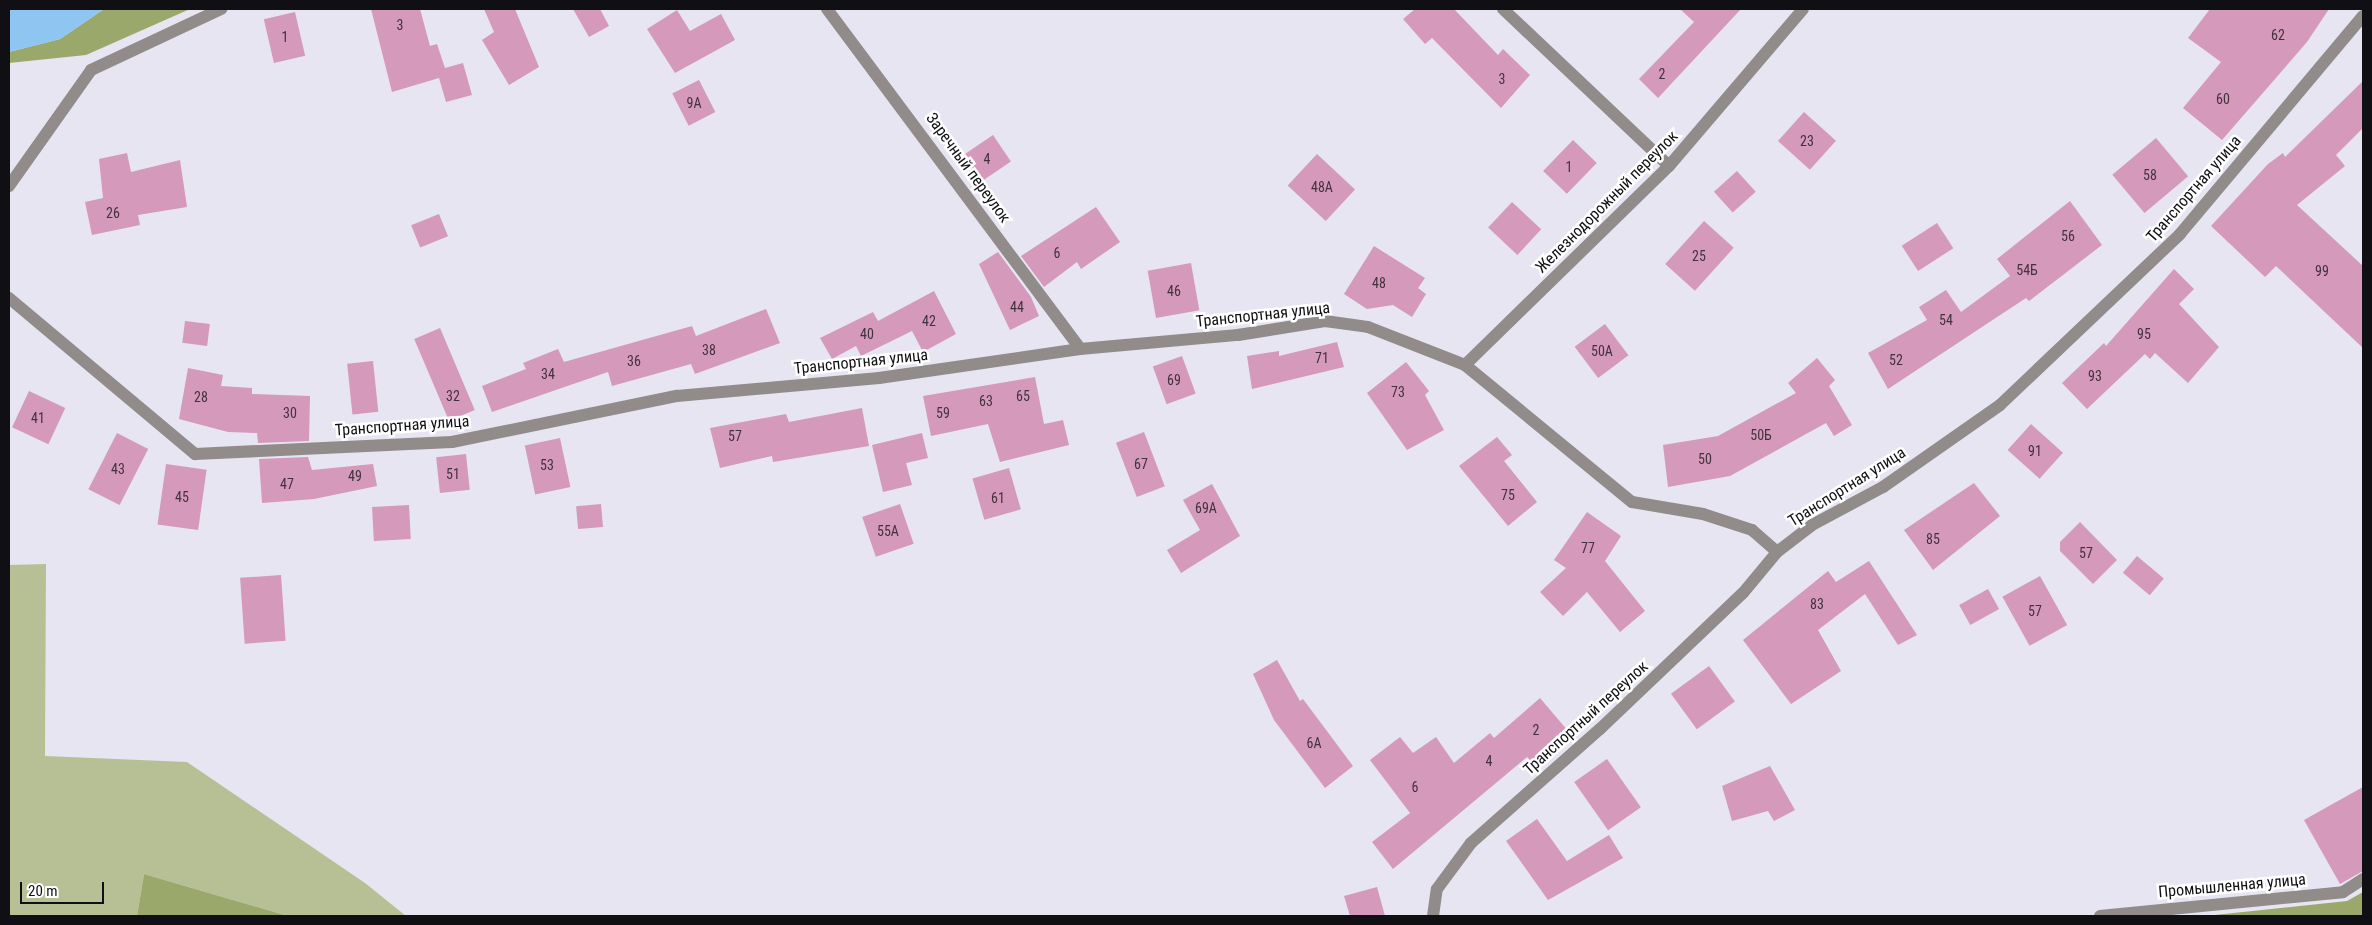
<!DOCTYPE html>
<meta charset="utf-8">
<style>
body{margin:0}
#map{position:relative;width:2372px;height:925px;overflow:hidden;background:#e6e5f1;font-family:"Roboto Condensed",sans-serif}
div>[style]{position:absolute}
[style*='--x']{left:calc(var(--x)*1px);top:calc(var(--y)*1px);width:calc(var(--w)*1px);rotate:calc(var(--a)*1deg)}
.green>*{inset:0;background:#b6c094}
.forest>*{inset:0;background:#9ba86c}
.water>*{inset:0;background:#8fc6f1}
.building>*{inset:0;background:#d499bb;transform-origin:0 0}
.service>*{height:12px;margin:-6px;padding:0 6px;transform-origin:6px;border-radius:6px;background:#918c8a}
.minor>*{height:12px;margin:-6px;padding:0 6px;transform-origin:6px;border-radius:6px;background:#918c8a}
span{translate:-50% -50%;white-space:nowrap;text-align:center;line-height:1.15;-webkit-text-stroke:5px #fff;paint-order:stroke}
.number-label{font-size:14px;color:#41323d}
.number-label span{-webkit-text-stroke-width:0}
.street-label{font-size:16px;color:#100f13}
.frame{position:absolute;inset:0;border:10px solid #100f13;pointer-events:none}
.scale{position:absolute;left:20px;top:882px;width:84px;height:22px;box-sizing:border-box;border:2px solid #100f13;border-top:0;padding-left:6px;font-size:15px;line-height:18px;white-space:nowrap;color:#100f13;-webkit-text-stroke:4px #fff;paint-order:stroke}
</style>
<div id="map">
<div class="green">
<div style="clip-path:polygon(46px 564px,45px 756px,187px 762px,365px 883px,406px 916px,288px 916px,144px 874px,137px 916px,9px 916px,9px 565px)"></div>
</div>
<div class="forest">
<div style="clip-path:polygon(104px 9px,190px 9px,86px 55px,9px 63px,9px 52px,60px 39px)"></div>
<div style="clip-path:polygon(144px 874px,288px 916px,137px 916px)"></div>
<div style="clip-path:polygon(2363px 892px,2363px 916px,2205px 916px,2347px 901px)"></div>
</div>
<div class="water">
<div style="clip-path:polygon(9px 9px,104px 9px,60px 39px,9px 52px)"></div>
</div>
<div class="building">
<div style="clip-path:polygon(371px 9px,420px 9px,430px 46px,437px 44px,445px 68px,463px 63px,472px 95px,446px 102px,439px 78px,392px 92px)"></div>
<div style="clip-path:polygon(484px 9px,515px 9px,539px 67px,509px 85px,482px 40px,494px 32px)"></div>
<div style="clip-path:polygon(573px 9px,600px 9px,609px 26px,589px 37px)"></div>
<div style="clip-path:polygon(1415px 9px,1454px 9px,1498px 55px,1503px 49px,1530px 75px,1501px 108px,1432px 38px,1425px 44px,1403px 19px)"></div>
<div style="clip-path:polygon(1680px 9px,1741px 9px,1658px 98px,1639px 79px,1694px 22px)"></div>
<div style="clip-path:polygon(2210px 9px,2329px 9px,2307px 42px,2222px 140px,2183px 108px,2221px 62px,2188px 38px)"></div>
<div style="clip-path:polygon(677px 10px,690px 31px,721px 14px,735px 40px,675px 73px,647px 29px)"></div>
<div style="left:295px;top:12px;width:45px;height:32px;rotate:77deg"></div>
<div style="left:699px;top:80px;width:36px;height:30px;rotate:63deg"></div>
<div style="clip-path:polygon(2363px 81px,2363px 128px,2336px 155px,2345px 166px,2297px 205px,2363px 266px,2363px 348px,2276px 266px,2265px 277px,2211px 226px,2268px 164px,2283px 153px,2285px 157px)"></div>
<div style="left:1804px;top:112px;width:43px;height:39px;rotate:42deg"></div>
<div style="left:993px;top:135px;width:32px;height:36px;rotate:56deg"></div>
<div style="left:2156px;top:138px;width:50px;height:57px;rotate:50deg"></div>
<div style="left:1573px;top:140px;width:33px;height:43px;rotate:44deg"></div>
<div style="clip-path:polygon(127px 153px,131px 172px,180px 160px,187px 207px,138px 215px,140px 225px,92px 235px,85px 202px,103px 198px,99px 159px)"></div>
<div style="left:1317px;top:154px;width:52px;height:43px;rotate:43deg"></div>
<div style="left:1737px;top:171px;width:28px;height:31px;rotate:48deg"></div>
<div style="clip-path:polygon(2070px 201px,2102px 245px,2029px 301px,2026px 298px,1888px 389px,1868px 353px,1927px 320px,1919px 307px,1946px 290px,1961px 312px,2010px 276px,1997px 259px)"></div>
<div style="left:1512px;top:202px;width:40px;height:35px;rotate:43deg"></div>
<div style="clip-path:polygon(1096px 207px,1120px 242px,1081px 269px,1077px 262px,1044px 287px,1021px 256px)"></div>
<div style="left:439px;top:214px;width:24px;height:30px;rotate:68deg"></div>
<div style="left:1704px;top:221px;width:40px;height:58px;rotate:42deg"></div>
<div style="left:1937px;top:223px;width:30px;height:42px;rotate:57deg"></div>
<div style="clip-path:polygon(1374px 246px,1425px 278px,1418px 288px,1426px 294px,1412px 317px,1393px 305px,1367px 309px,1344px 294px)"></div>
<div style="clip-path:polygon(998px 252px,1031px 297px,1039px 316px,1010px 330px,979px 264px)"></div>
<div style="left:1191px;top:263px;width:48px;height:44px;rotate:80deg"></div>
<div style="clip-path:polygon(2174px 269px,2194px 289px,2179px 304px,2219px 347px,2188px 383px,2155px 353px,2150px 359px,2145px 354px,2087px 409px,2062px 383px,2104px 343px,2106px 346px)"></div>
<div style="clip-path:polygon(934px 291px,956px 334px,923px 352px,912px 331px,861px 356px,856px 346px,832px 359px,820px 338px,873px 312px,878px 321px)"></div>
<div style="clip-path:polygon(766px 309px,780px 343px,695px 374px,691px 364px,612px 386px,608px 372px,492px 412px,482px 386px,526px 369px,523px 363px,558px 349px,564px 362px,692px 326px,696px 336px)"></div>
<div style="left:185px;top:321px;width:25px;height:22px;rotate:7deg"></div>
<div style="left:1605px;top:324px;width:39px;height:38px;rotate:53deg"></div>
<div style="left:440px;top:328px;width:89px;height:28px;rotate:67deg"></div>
<div style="clip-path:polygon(1337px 342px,1344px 367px,1252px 389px,1247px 356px,1279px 351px,1279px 356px)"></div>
<div style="left:1182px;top:356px;width:40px;height:31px;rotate:70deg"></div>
<div style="clip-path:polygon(1817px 358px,1835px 380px,1829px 386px,1852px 425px,1834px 436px,1826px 423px,1730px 476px,1668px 487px,1663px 445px,1718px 436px,1796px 393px,1788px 383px)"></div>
<div style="left:373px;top:361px;width:51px;height:26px;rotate:84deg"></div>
<div style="clip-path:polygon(1406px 362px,1429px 391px,1425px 395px,1444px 430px,1407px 450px,1367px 393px)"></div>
<div style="clip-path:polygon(188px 368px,223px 375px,221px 386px,252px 388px,252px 394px,310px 396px,309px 441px,258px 443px,257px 433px,228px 432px,179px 419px)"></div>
<div style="clip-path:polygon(1035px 377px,1044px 424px,1063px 420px,1069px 445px,1000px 462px,988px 424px,931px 436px,923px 396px)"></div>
<div style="left:29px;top:391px;width:40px;height:40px;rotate:25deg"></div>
<div style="clip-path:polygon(862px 408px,869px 446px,773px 462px,772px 456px,720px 468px,710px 428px,786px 414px,789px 422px)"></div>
<div style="left:2031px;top:424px;width:43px;height:35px;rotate:42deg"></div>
<div style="left:1144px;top:432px;width:58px;height:30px;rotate:69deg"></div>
<div style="left:117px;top:433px;width:35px;height:63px;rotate:27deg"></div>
<div style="clip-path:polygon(922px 433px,928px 458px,906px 463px,912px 485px,883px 492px,872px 445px)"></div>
<div style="clip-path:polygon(1497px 437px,1512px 455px,1504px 461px,1537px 502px,1508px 526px,1459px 466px)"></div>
<div style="left:560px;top:438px;width:50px;height:36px;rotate:78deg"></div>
<div style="left:466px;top:454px;width:36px;height:30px;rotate:84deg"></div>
<div style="clip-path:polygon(308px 457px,312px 470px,373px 464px,377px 486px,314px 499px,262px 503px,259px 459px)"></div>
<div style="left:166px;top:464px;width:41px;height:61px;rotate:8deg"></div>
<div style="left:1009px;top:468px;width:43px;height:38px;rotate:74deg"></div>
<div style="clip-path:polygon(1974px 483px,2000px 516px,1933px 570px,1904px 530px)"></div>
<div style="clip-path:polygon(1212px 484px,1240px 536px,1181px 573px,1167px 550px,1200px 530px,1183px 500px)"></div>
<div style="left:601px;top:504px;width:23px;height:25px;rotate:85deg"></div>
<div style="left:900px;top:504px;width:42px;height:40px;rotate:71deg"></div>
<div style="left:409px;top:505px;width:34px;height:37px;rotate:87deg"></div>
<div style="clip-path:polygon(1587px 512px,1621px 536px,1605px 561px,1645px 611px,1620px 632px,1587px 592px,1563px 616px,1540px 592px,1566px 568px,1554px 560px)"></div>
<div style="clip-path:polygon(2080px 522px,2117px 560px,2093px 584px,2060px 551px,2060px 542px)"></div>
<div style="left:2137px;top:556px;width:35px;height:22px;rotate:40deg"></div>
<div style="clip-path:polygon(1869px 561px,1917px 635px,1898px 645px,1865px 594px,1818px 630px,1841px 671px,1791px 704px,1743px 640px,1828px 571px,1836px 582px)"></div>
<div style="left:281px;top:575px;width:66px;height:41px;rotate:86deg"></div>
<div style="left:2040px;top:576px;width:56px;height:43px;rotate:61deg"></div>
<div style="left:1988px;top:589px;width:23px;height:33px;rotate:61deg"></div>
<div style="clip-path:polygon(1277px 660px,1300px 701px,1303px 699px,1353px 766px,1325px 788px,1274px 720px,1253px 674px)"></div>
<div style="left:1709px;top:666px;width:44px;height:47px;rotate:54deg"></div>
<div style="clip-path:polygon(1540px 698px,1568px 731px,1531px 762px,1527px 757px,1393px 869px,1372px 842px,1410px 813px,1370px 760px,1400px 737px,1413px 753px,1436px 737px,1454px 763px,1490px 733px,1494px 738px)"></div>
<div style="left:1607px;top:759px;width:59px;height:40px;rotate:55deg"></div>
<div style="clip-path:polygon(1770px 766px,1795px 810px,1774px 821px,1768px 811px,1732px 821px,1722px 786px)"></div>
<div style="clip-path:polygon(2363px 787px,2363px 871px,2340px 884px,2304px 820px)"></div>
<div style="clip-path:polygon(1537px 819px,1567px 861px,1609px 835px,1623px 858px,1548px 900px,1506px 841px)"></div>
<div style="clip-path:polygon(1377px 887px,1385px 916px,1350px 916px,1344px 896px)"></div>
</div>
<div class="service">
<div style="--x:827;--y:9;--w:424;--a:53.3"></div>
<div style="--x:1503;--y:9;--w:228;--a:43.4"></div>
</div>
<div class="minor">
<div style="--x:9;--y:186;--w:142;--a:-54.7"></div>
<div style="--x:91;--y:70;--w:144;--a:-25.1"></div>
<div style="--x:9;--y:298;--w:243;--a:40"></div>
<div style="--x:195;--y:454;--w:257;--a:-2.7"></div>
<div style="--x:452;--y:442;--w:230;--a:-11.6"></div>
<div style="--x:677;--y:396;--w:203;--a:-5.1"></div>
<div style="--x:879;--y:378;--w:203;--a:-8.2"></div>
<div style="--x:1080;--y:349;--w:159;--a:-5.1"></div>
<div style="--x:1238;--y:335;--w:88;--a:-9.1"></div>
<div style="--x:1325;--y:321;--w:43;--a:7.9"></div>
<div style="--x:1368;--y:327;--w:104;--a:21.4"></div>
<div style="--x:1465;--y:365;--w:216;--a:39.4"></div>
<div style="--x:1632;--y:502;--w:72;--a:9.6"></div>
<div style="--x:1703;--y:514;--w:52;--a:18.1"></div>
<div style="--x:1752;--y:530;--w:33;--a:41"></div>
<div style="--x:1465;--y:365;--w:285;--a:-44.3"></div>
<div style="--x:1669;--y:166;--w:206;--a:-49.5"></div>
<div style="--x:1433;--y:916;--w:27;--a:-82"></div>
<div style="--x:1437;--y:889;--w:57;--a:-53.5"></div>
<div style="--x:1471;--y:843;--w:172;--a:-41.5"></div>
<div style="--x:1600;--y:729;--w:197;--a:-43.6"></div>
<div style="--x:1743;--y:593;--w:53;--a:-50.3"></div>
<div style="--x:1777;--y:552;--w:44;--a:-37.6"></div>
<div style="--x:1812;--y:525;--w:81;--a:-28.2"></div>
<div style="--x:1883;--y:487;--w:143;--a:-35"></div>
<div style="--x:2000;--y:405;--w:248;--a:-43.5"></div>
<div style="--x:2180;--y:234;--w:285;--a:-50"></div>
<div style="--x:2100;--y:916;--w:244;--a:-5.6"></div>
<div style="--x:2343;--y:892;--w:24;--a:-33"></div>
</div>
<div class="number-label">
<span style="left:400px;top:25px">3</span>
<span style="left:2278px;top:35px">62</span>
<span style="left:285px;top:37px">1</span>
<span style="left:1662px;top:74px">2</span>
<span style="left:1502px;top:79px">3</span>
<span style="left:2223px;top:99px">60</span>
<span style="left:694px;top:103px">9А</span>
<span style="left:1807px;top:141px">23</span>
<span style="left:987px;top:159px">4</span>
<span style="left:1569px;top:167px">1</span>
<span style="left:2150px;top:175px">58</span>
<span style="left:1322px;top:187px">48А</span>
<span style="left:113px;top:213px">26</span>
<span style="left:2068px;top:236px">56</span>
<span style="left:1057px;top:253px">6</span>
<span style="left:1699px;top:256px">25</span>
<span style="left:2027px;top:270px">54Б</span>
<span style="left:2322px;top:271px">99</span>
<span style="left:1379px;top:283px">48</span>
<span style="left:1174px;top:291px">46</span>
<span style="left:1017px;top:307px">44</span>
<span style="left:1946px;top:320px">54</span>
<span style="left:929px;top:321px">42</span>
<span style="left:867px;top:334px">40</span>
<span style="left:2144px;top:334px">95</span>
<span style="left:709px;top:350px">38</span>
<span style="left:1602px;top:351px">50А</span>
<span style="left:1322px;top:358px">71</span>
<span style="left:1896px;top:360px">52</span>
<span style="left:634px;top:361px">36</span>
<span style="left:548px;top:374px">34</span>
<span style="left:2095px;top:376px">93</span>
<span style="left:1174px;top:380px">69</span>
<span style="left:1398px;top:392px">73</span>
<span style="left:453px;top:396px">32</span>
<span style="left:1023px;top:396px">65</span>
<span style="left:201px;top:397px">28</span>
<span style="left:986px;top:401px">63</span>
<span style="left:290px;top:413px">30</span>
<span style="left:943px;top:413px">59</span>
<span style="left:38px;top:418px">41</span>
<span style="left:1761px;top:435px">50Б</span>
<span style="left:735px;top:436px">57</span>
<span style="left:2035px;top:451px">91</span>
<span style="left:1705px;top:459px">50</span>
<span style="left:1141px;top:464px">67</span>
<span style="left:547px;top:465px">53</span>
<span style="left:118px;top:469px">43</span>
<span style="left:453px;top:474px">51</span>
<span style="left:355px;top:476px">49</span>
<span style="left:287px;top:484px">47</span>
<span style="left:1508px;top:495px">75</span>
<span style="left:182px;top:497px">45</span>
<span style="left:998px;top:498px">61</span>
<span style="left:1206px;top:508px">69А</span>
<span style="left:888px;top:531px">55А</span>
<span style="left:1933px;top:539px">85</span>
<span style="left:1588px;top:548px">77</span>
<span style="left:2086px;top:553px">57</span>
<span style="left:1817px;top:604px">83</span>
<span style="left:2035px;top:611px">57</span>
<span style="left:1536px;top:730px">2</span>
<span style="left:1314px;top:743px">6А</span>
<span style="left:1489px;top:761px">4</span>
<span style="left:1415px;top:787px">6</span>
</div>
<div class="street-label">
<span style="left:968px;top:168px;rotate:54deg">Заречный переулок</span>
<span style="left:2194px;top:189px;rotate:-49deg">Транспортная улица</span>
<span style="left:1607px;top:202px;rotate:-45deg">Железнодорожный переулок</span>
<span style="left:1263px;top:315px;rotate:-6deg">Транспортная улица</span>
<span style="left:861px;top:362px;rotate:-6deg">Транспортная улица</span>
<span style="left:402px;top:426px;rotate:-4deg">Транспортная улица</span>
<span style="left:1847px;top:487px;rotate:-32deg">Транспортная улица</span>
<span style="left:1586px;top:718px;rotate:-42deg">Транспортный переулок</span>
<span style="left:2232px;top:886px;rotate:-5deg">Промышленная улица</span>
</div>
<div class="frame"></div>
<div class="scale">20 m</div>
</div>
